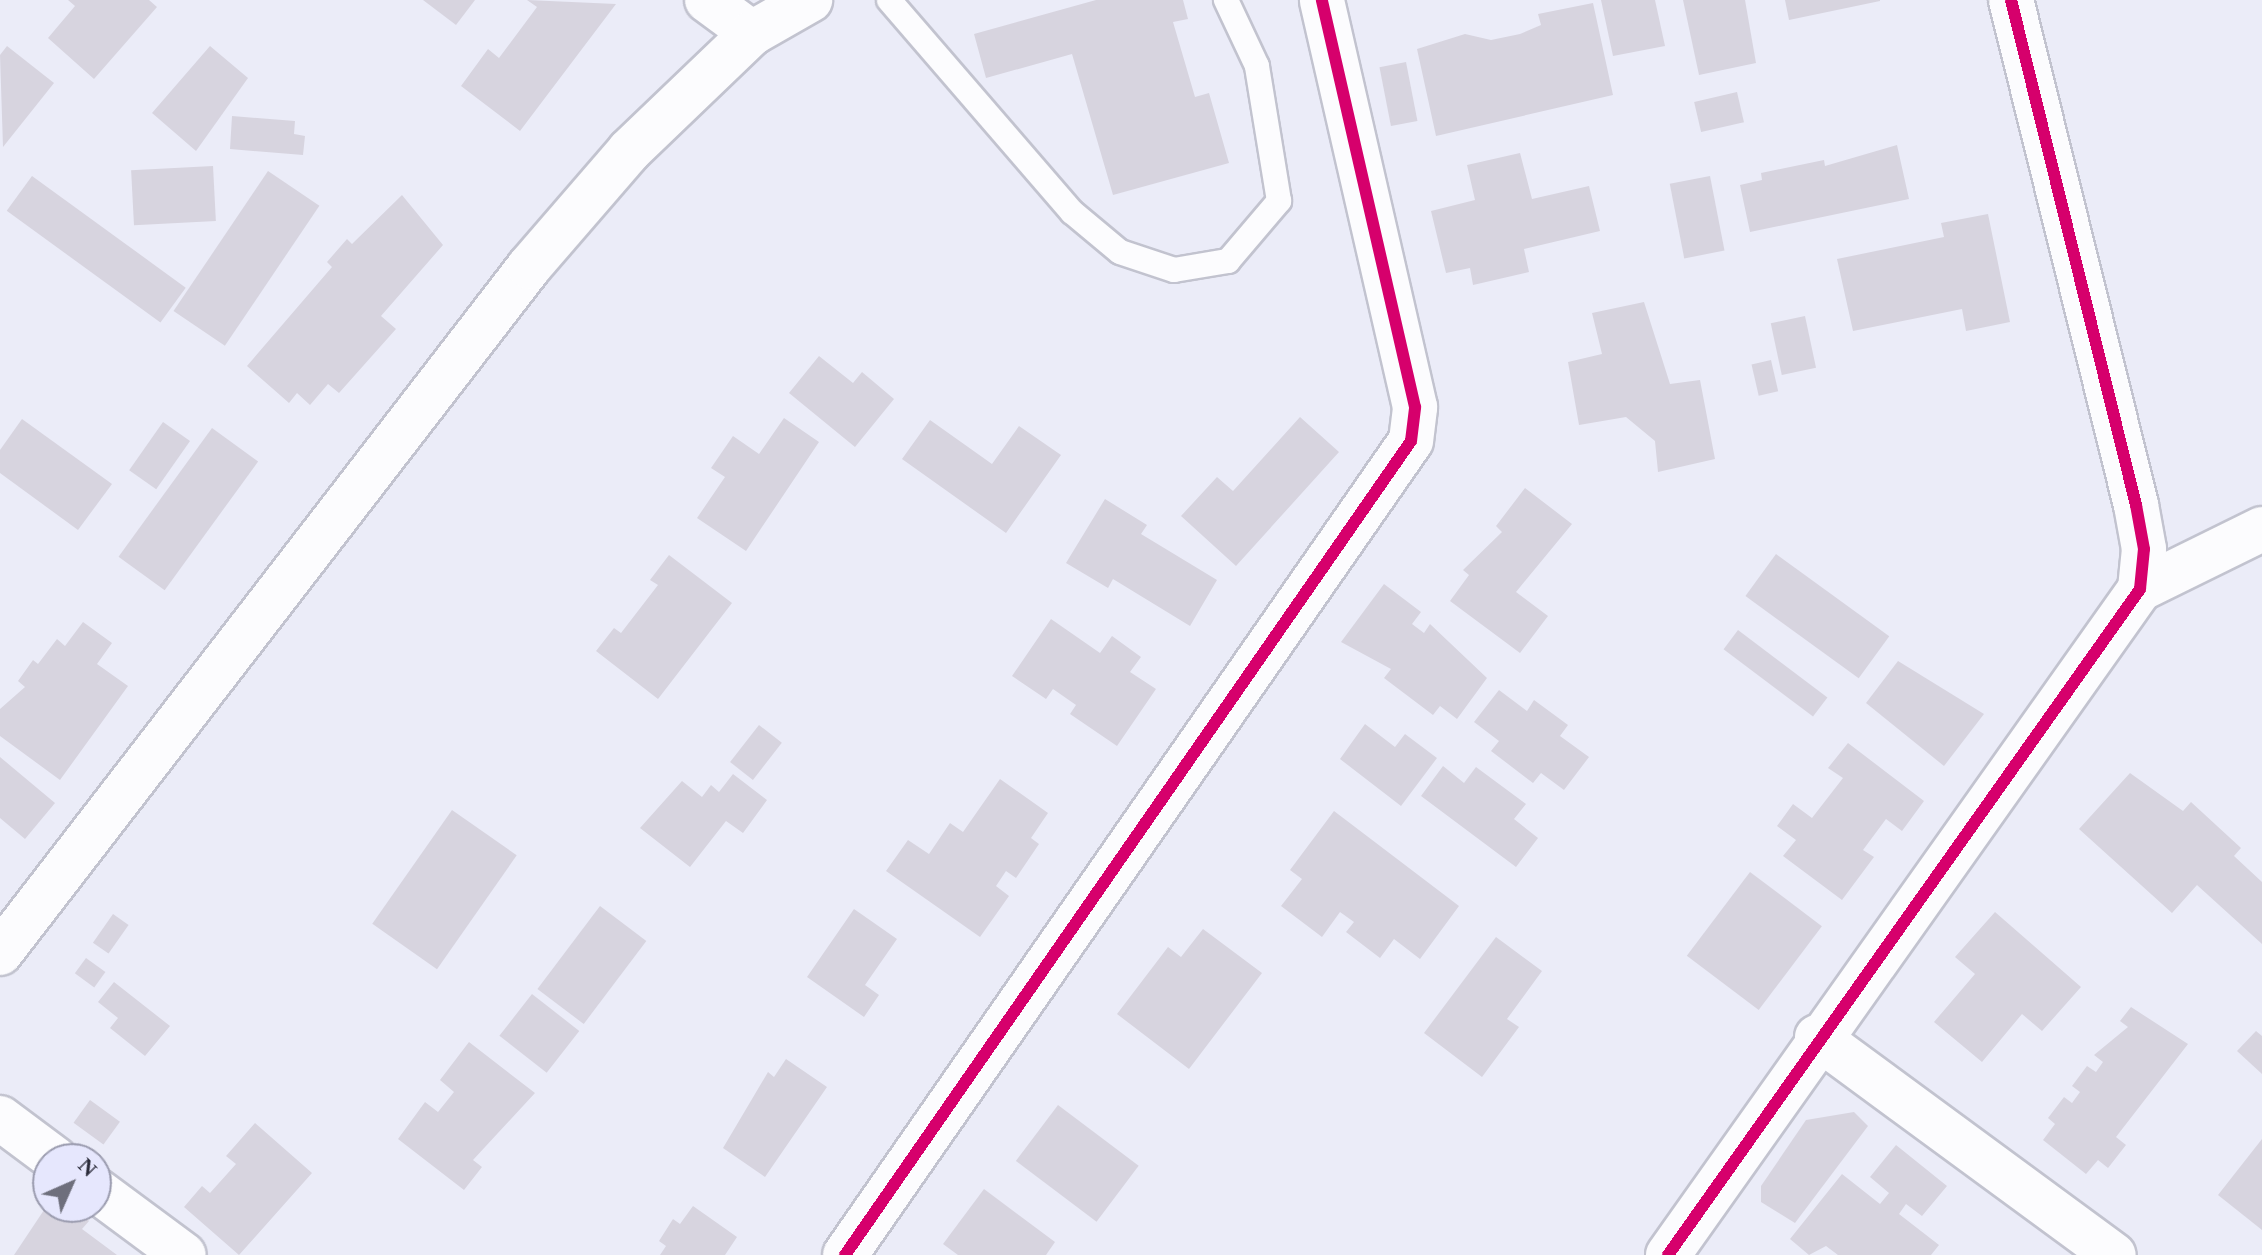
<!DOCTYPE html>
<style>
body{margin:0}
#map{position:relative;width:2262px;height:1255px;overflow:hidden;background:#ebecf8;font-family:Georgia,serif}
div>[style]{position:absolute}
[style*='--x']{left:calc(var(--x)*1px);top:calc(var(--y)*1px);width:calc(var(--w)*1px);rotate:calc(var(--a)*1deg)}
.building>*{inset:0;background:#d7d4df;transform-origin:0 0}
.roads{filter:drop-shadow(2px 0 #c2c3cf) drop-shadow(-2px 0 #c2c3cf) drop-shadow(0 2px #c2c3cf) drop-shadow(0 -2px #c2c3cf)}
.service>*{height:24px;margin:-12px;padding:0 12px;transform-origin:12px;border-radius:12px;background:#fcfcfe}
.minor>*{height:44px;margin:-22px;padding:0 22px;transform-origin:22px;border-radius:22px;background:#fcfcfe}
.tertiary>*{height:44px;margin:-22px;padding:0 22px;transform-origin:22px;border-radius:22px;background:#fcfcfe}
.cycleway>*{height:12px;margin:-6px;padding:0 6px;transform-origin:6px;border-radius:6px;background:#d6006c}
span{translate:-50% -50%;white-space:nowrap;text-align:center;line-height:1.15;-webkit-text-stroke:6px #e6e7fd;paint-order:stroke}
.north{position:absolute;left:32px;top:1143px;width:80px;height:80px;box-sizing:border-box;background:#e6e7fd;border:2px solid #9b9caf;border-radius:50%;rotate:45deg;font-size:22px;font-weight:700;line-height:32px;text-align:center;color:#2a2b39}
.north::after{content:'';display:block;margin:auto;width:28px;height:36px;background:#6e6f7c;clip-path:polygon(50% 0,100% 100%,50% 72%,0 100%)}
</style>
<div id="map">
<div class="building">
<div style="clip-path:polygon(68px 0,149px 0,157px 7px,94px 79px,48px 38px,75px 6px)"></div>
<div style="clip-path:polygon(423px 0,475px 0,456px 25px)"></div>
<div style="clip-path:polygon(527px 0,616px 4px,520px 131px,461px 86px,488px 49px,499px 58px,537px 7px)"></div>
<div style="clip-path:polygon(1096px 0,1183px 0,1188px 19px,1173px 22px,1195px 97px,1209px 93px,1229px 163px,1113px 195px,1072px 54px,986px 78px,974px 34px)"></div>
<div style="clip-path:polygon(1601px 0,1655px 0,1665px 46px,1613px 56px)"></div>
<div style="clip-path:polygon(1683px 0,1745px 0,1756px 63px,1699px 75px)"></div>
<div style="clip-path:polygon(1785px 0,1880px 0,1880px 1px,1789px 20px)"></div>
<div style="clip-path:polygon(1593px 3px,1613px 95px,1436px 136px,1417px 49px,1465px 34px,1491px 40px,1520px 34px,1541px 25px,1538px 14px)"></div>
<div style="clip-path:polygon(7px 46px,54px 83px,3px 147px,0 55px)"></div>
<div style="clip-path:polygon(210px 46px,248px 78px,196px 151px,152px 113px)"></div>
<div style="left:1406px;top:62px;width:60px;height:27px;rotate:79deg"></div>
<div style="left:1737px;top:92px;width:31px;height:44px;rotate:77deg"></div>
<div style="clip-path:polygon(232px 116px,295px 121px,294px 134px,305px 136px,303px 155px,230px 149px)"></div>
<div style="clip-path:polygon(1897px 145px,1909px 199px,1750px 232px,1740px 185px,1762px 180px,1761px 173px,1824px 160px,1825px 166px)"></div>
<div style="clip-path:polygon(1520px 153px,1532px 199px,1589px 186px,1600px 231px,1524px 249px,1529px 272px,1473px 285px,1470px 268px,1446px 273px,1431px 211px,1475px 200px,1467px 165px)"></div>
<div style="left:213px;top:166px;width:55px;height:82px;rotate:87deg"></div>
<div style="left:268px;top:171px;width:62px;height:169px;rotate:34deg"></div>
<div style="left:32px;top:176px;width:190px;height:43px;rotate:36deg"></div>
<div style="left:1710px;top:176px;width:76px;height:41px;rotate:79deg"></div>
<div style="clip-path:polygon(402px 195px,443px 245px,381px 316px,396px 329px,339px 393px,328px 384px,310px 405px,297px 393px,289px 403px,247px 366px,332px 267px,327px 262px,347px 239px,352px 244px)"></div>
<div style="clip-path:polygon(1988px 214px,2010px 322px,1966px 331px,1962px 309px,1853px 331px,1837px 259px,1944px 237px,1941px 223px)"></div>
<div style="clip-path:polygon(1644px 302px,1670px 384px,1700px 380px,1715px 459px,1658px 472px,1655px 441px,1626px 417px,1579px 425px,1568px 362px,1602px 354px,1592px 313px)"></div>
<div style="left:1805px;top:316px;width:53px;height:35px;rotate:78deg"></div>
<div style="clip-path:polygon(819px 356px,853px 383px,862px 372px,894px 399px,855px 447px,789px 393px)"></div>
<div style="left:1771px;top:360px;width:32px;height:20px;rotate:77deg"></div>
<div style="clip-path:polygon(1300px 417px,1339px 452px,1236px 566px,1181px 516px,1217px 477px,1233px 491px)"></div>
<div style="clip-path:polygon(784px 418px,819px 442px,746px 551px,697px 518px,725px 477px,711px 468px,733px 436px,759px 454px)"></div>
<div style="clip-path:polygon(22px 419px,112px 484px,78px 530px,0 473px,0 450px)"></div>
<div style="clip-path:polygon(930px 420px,992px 464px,1019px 426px,1061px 455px,1006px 533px,902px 459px)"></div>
<div style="left:163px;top:422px;width:33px;height:59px;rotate:35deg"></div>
<div style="left:212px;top:428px;width:57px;height:159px;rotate:36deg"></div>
<div style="clip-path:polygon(1525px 488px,1572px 524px,1516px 592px,1548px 616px,1520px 653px,1450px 601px,1469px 575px,1463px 570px,1502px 532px,1496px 526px)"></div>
<div style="clip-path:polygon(1105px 499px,1147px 525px,1141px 534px,1217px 580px,1190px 626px,1113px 579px,1108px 588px,1066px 563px)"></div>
<div style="left:1776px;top:554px;width:140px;height:52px;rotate:36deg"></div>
<div style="clip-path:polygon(669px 555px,732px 603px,658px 699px,596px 651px,614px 628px,621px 633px,658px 585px,650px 580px)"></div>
<div style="clip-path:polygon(1384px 584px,1421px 612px,1412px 624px,1424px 633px,1430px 624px,1487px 678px,1457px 719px,1440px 706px,1433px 715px,1384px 678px,1391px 669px,1341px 642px)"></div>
<div style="clip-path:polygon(1051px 619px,1100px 653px,1112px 636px,1141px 657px,1130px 672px,1156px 689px,1117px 746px,1070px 714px,1076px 705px,1053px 689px,1046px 699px,1012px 676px)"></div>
<div style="clip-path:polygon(83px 622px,112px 643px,97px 664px,128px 686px,60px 780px,0 736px,0 709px,25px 687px,18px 681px,33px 660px,38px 664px,57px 639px,65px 646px)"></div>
<div style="left:1738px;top:630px;width:112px;height:24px;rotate:37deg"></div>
<div style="clip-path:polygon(1898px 661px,1984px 714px,1944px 766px,1866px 703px)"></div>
<div style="clip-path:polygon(1499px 690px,1527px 711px,1534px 700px,1568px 725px,1560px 736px,1589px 757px,1564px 790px,1541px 773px,1533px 783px,1491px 751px,1499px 741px,1474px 722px)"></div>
<div style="clip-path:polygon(1365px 724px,1395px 747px,1405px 734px,1437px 758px,1401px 806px,1340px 759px)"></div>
<div style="left:759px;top:725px;width:29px;height:47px;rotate:38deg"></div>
<div style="clip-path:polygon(1848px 743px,1924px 801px,1902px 831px,1886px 819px,1863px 850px,1874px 857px,1842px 900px,1783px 856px,1796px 840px,1777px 826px,1793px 804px,1812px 818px,1843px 778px,1828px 768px)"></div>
<div style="clip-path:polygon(0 757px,55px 803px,25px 839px,0 818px)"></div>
<div style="clip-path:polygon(1443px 766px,1464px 783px,1476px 767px,1526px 804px,1514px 819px,1538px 838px,1516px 867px,1421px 796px)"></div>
<div style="clip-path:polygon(2130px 773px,2183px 811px,2191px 802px,2241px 848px,2234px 856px,2262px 882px,2262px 944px,2197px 885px,2172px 913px,2079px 829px)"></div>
<div style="clip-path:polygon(733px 774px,767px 800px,743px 833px,726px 821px,690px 867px,640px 828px,682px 781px,702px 797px,711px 785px,719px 792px)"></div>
<div style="clip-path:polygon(1000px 779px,1048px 813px,1031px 838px,1039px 844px,1016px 878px,1006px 871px,996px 886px,1009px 896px,980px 937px,886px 871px,908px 840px,929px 854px,950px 823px,963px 832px)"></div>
<div style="left:452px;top:810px;width:79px;height:139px;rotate:35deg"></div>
<div style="clip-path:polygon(1334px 811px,1459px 906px,1420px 959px,1394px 939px,1380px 958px,1346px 932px,1354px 922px,1340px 912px,1322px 937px,1281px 906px,1302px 879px,1290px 870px)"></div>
<div style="left:1750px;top:872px;width:90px;height:105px;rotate:37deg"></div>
<div style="left:600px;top:906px;width:58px;height:104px;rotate:37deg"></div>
<div style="clip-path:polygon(854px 909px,897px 939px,865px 985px,879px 995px,864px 1017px,807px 977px)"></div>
<div style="clip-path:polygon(1995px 912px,2081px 987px,2042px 1031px,2022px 1014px,1982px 1062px,1934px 1022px,1975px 974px,1955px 957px)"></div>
<div style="left:113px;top:914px;width:19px;height:35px;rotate:35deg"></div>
<div style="clip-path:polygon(1203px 929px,1262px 973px,1189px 1069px,1117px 1014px,1168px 947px,1181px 957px)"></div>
<div style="clip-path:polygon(1496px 937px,1542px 971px,1507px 1019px,1519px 1027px,1482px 1077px,1424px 1033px)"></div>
<div style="left:86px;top:958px;width:24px;height:19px;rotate:36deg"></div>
<div style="clip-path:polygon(114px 982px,170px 1026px,145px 1056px,110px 1028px,118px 1018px,98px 1002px)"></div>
<div style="left:532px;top:994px;width:60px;height:53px;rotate:38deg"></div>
<div style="clip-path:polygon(2131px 1007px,2188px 1044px,2116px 1137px,2126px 1145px,2108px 1168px,2098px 1160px,2086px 1174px,2043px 1140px,2055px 1124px,2048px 1118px,2064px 1097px,2072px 1103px,2080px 1092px,2072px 1086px,2087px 1066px,2096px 1072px,2103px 1062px,2094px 1055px,2128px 1027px,2120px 1021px)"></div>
<div style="clip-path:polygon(2256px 1031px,2262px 1036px,2262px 1074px,2237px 1051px)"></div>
<div style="clip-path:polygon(469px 1042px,535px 1093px,473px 1160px,482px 1167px,464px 1190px,398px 1139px,425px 1102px,438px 1112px,454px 1092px,440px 1080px)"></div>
<div style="clip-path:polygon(786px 1059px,827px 1087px,765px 1177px,723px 1148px,768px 1072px,774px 1077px)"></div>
<div style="left:90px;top:1100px;width:37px;height:28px;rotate:36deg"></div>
<div style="left:1058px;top:1105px;width:101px;height:70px;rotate:37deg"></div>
<div style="clip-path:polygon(1854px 1112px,1868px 1126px,1795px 1223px,1761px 1202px,1761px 1186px,1806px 1120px)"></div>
<div style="clip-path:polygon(255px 1123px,312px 1173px,239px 1255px,184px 1207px,202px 1186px,210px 1193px,236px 1164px,226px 1156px)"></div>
<div style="clip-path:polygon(2262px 1139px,2262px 1230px,2218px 1195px)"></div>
<div style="clip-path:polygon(1896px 1145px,1947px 1186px,1922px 1216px,1906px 1204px,1899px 1214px,1939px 1245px,1931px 1255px,1838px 1255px,1826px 1246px,1809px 1255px,1790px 1239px,1842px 1174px,1880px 1204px,1889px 1193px,1870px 1177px)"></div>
<div style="clip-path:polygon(984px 1189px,1055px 1242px,1046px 1255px,958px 1255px,943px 1244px)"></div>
<div style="clip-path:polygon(693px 1206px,737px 1237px,725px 1255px,660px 1255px,666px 1246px,659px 1241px,673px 1219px,680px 1224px)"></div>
<div style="clip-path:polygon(46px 1207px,70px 1207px,89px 1221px,82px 1229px,117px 1255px,14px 1255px)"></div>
</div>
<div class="roads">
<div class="service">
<div style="--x:889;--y:0;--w:280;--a:49.2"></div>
<div style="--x:1072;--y:212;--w:62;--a:39.8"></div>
<div style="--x:1120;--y:252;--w:57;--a:18.4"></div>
<div style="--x:1174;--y:270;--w:55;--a:-9.5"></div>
<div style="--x:1228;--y:261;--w:79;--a:-49.6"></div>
<div style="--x:1279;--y:201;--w:137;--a:-99.3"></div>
<div style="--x:1257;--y:66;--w:73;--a:-115.2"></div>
</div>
<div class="minor">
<div style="--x:707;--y:0;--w:56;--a:36.3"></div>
<div style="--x:2140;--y:589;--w:136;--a:-26.2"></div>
<div style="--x:1817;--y:1037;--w:368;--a:36.3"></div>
<div style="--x:0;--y:1118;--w:69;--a:36.7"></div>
<div style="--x:96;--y:1190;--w:109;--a:36.5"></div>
<div style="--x:845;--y:1255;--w:991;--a:-55.19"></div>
<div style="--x:1411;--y:441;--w:34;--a:-83"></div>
<div style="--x:1415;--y:407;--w:417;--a:-102.9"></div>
<div style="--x:1668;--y:1255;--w:816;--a:-54.67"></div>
<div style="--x:2140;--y:589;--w:40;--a:-84.3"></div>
<div style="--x:2144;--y:549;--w:45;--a:-100.3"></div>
<div style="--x:2136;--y:505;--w:520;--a:-103.9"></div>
</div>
<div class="tertiary">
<div style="--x:0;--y:953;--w:866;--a:-52.36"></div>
<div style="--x:529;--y:267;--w:153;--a:-49.2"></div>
<div style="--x:629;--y:151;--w:170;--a:-43.8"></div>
<div style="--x:752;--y:33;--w:67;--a:-29.6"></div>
</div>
</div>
<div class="cycleway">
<div style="--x:845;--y:1255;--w:991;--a:-55.19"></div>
<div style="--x:1411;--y:441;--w:34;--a:-83"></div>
<div style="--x:1415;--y:407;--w:417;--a:-102.9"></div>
<div style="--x:1668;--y:1255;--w:816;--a:-54.67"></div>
<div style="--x:2140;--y:589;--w:40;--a:-84.3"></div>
<div style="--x:2144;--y:549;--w:45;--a:-100.3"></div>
<div style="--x:2136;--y:505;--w:520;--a:-103.9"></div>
</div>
<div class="north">N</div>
</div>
